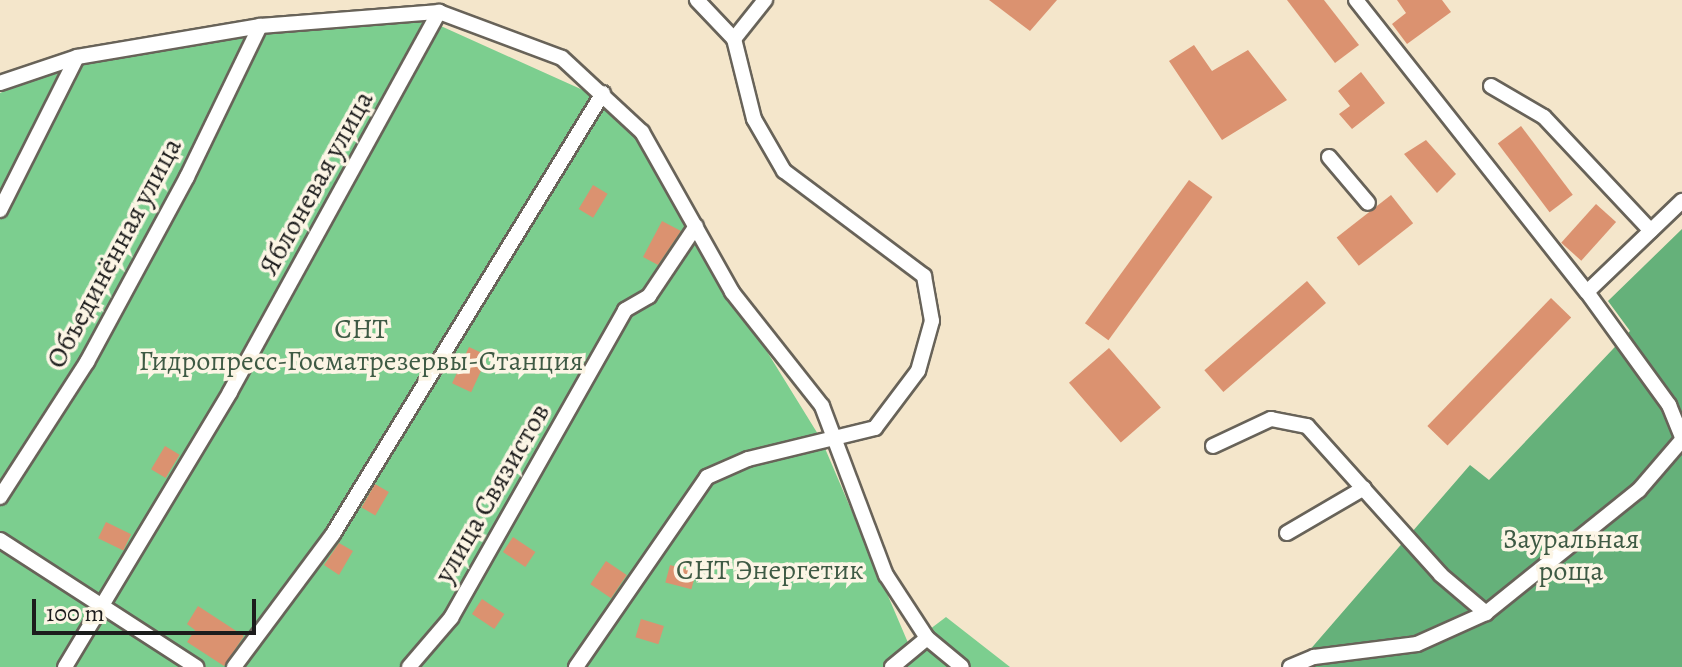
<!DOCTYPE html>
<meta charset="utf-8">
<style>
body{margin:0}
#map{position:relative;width:1682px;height:667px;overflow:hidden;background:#f4e6cb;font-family:Alegreya,serif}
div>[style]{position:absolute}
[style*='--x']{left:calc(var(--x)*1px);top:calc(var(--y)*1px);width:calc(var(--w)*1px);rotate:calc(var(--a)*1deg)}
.green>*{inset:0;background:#7cce8f}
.forest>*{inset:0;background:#65b17a}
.building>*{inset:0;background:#db9270;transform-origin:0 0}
.roads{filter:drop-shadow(2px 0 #686359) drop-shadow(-2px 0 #686359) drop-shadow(0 2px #686359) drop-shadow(0 -2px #686359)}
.minor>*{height:14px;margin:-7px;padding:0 7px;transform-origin:7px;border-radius:7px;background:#fff}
span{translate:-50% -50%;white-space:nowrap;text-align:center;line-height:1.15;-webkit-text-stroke:7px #fcf5e5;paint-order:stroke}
.street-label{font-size:28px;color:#1c1c1c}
.park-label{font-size:28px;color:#3e5a44}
.scale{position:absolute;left:32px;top:599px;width:224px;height:36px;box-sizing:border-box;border:4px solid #1c1c1c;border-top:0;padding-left:10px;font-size:24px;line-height:28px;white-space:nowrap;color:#1c1c1c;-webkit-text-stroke:6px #fcf5e5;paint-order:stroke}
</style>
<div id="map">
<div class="green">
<div style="clip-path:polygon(412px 13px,614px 104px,821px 439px,909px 645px,946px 617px,1010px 667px,586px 667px,718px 473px,582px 667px,0 667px,0 93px,77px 57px)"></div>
</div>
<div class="forest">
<div style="clip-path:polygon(1682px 229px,1682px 667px,1295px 667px,1470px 465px,1489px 480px,1630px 331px,1608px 301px)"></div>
</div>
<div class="building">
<div style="clip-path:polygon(989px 0,1057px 0,1030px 31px)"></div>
<div style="clip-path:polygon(1287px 0,1324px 0,1359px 45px,1335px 63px)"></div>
<div style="clip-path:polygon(1397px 0,1442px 0,1451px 12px,1407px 44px,1392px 24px,1406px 13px)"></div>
<div style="clip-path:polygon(1194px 45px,1212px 71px,1248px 50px,1287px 100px,1222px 140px,1169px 61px)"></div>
<div style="clip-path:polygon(1361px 72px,1385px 103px,1352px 129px,1339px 114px,1350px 106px,1338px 91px)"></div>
<div style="left:1521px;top:126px;width:86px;height:29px;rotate:53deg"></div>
<div style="clip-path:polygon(1426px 140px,1456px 174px,1437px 193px,1404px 154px)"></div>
<div style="left:1189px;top:180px;width:29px;height:177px;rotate:36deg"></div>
<div style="left:593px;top:185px;width:17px;height:28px;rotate:31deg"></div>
<div style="left:1391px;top:195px;width:36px;height:69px;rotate:52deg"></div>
<div style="left:1596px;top:204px;width:27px;height:52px;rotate:42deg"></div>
<div style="clip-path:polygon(662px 221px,681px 231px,658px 265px,643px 257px)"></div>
<div style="left:1307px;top:281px;width:29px;height:136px;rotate:49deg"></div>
<div style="left:1551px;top:298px;width:28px;height:178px;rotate:44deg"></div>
<div style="left:469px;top:347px;width:21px;height:40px;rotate:25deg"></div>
<div style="left:1109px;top:348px;width:79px;height:53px;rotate:49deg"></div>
<div style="left:165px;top:446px;width:17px;height:27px;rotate:31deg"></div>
<div style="left:375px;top:484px;width:16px;height:27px;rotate:30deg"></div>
<div style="left:106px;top:522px;width:28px;height:18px;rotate:26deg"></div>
<div style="left:513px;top:537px;width:27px;height:18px;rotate:34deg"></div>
<div style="clip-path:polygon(339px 543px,353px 551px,339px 575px,324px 565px)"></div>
<div style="left:606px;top:561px;width:25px;height:28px;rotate:34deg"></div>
<div style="left:670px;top:565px;width:27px;height:18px;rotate:15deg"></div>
<div style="left:482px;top:599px;width:27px;height:18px;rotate:34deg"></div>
<div style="clip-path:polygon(198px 606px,244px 636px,224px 666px,187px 642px,195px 630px,187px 624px)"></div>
<div style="left:641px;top:619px;width:24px;height:19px;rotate:17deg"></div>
</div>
<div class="roads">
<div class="minor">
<div style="--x:1356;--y:0;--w:372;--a:51.7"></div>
<div style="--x:1587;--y:292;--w:140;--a:54"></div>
<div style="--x:1669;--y:405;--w:35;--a:68"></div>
<div style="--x:734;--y:39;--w:50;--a:-51.5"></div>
<div style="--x:0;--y:83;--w:81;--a:-18.7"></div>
<div style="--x:77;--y:57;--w:186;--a:-9.6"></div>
<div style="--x:260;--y:26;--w:180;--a:-4.5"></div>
<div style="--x:439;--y:12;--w:131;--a:20.5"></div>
<div style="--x:562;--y:58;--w:109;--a:42.8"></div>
<div style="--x:642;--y:132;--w:184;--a:60.6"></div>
<div style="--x:732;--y:292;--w:145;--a:51.7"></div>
<div style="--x:822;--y:406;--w:181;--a:69.3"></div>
<div style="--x:886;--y:575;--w:75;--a:56.9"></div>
<div style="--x:927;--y:638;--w:45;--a:39.6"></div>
<div style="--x:1491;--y:86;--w:61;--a:30.3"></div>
<div style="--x:1544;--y:117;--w:156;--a:46.8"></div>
<div style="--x:1329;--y:157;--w:60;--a:49.7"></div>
<div style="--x:0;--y:210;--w:171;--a:-63.3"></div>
<div style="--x:1587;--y:292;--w:132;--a:-43.8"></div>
<div style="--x:1213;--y:446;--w:64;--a:-25"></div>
<div style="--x:1271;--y:419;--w:37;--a:11"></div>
<div style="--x:1307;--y:426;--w:200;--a:48"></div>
<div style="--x:1441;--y:575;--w:59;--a:40.2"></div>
<div style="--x:0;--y:497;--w:161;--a:-57.2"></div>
<div style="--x:87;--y:362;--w:210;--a:-61.6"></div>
<div style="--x:187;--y:177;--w:168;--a:-64.2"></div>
<div style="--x:1287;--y:533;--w:89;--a:-30.3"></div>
<div style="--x:0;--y:540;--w:234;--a:32.9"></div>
<div style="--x:65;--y:667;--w:321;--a:-59"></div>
<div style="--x:230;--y:392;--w:434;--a:-61.2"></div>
<div style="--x:234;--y:667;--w:166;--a:-53.3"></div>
<div style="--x:333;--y:534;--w:517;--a:-58.52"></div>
<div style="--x:409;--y:667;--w:65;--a:-49.4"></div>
<div style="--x:451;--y:618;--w:354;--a:-60.5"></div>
<div style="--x:625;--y:310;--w:28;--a:-30"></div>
<div style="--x:649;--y:296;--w:84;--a:-56.1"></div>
<div style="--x:576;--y:667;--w:231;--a:-55.4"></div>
<div style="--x:707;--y:477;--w:45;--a:-23.7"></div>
<div style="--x:748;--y:459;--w:131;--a:-13.7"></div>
<div style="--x:875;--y:428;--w:71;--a:-53"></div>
<div style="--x:918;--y:371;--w:52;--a:-74.4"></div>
<div style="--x:932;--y:321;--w:46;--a:-100.1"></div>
<div style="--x:924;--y:276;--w:175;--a:-143.1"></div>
<div style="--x:784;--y:171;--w:60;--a:-120"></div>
<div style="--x:754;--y:119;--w:82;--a:-104"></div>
<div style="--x:734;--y:39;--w:54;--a:-133.5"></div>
<div style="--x:892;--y:667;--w:45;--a:-39.6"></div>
<div style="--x:1290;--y:667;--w:26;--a:-23"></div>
<div style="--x:1314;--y:657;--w:104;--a:-7.2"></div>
<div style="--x:1417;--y:644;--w:76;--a:-24.2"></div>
<div style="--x:1486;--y:613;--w:196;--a:-38.8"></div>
<div style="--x:1639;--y:490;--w:66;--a:-49.3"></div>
</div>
</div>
<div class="street-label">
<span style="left:316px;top:183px;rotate:-61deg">Яблоневая улица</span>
<span style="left:114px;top:253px;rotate:-62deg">Объединённая улица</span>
<span style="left:492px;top:493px;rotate:-60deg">улица Связистов</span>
</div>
<div class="park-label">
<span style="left:361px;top:345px">СНТ<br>Гидропресс-Госматрезервы-Станция</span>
<span style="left:1571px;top:555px">Зауральная<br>роща</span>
<span style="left:770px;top:570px">СНТ Энергетик</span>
</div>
<div class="scale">100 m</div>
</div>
